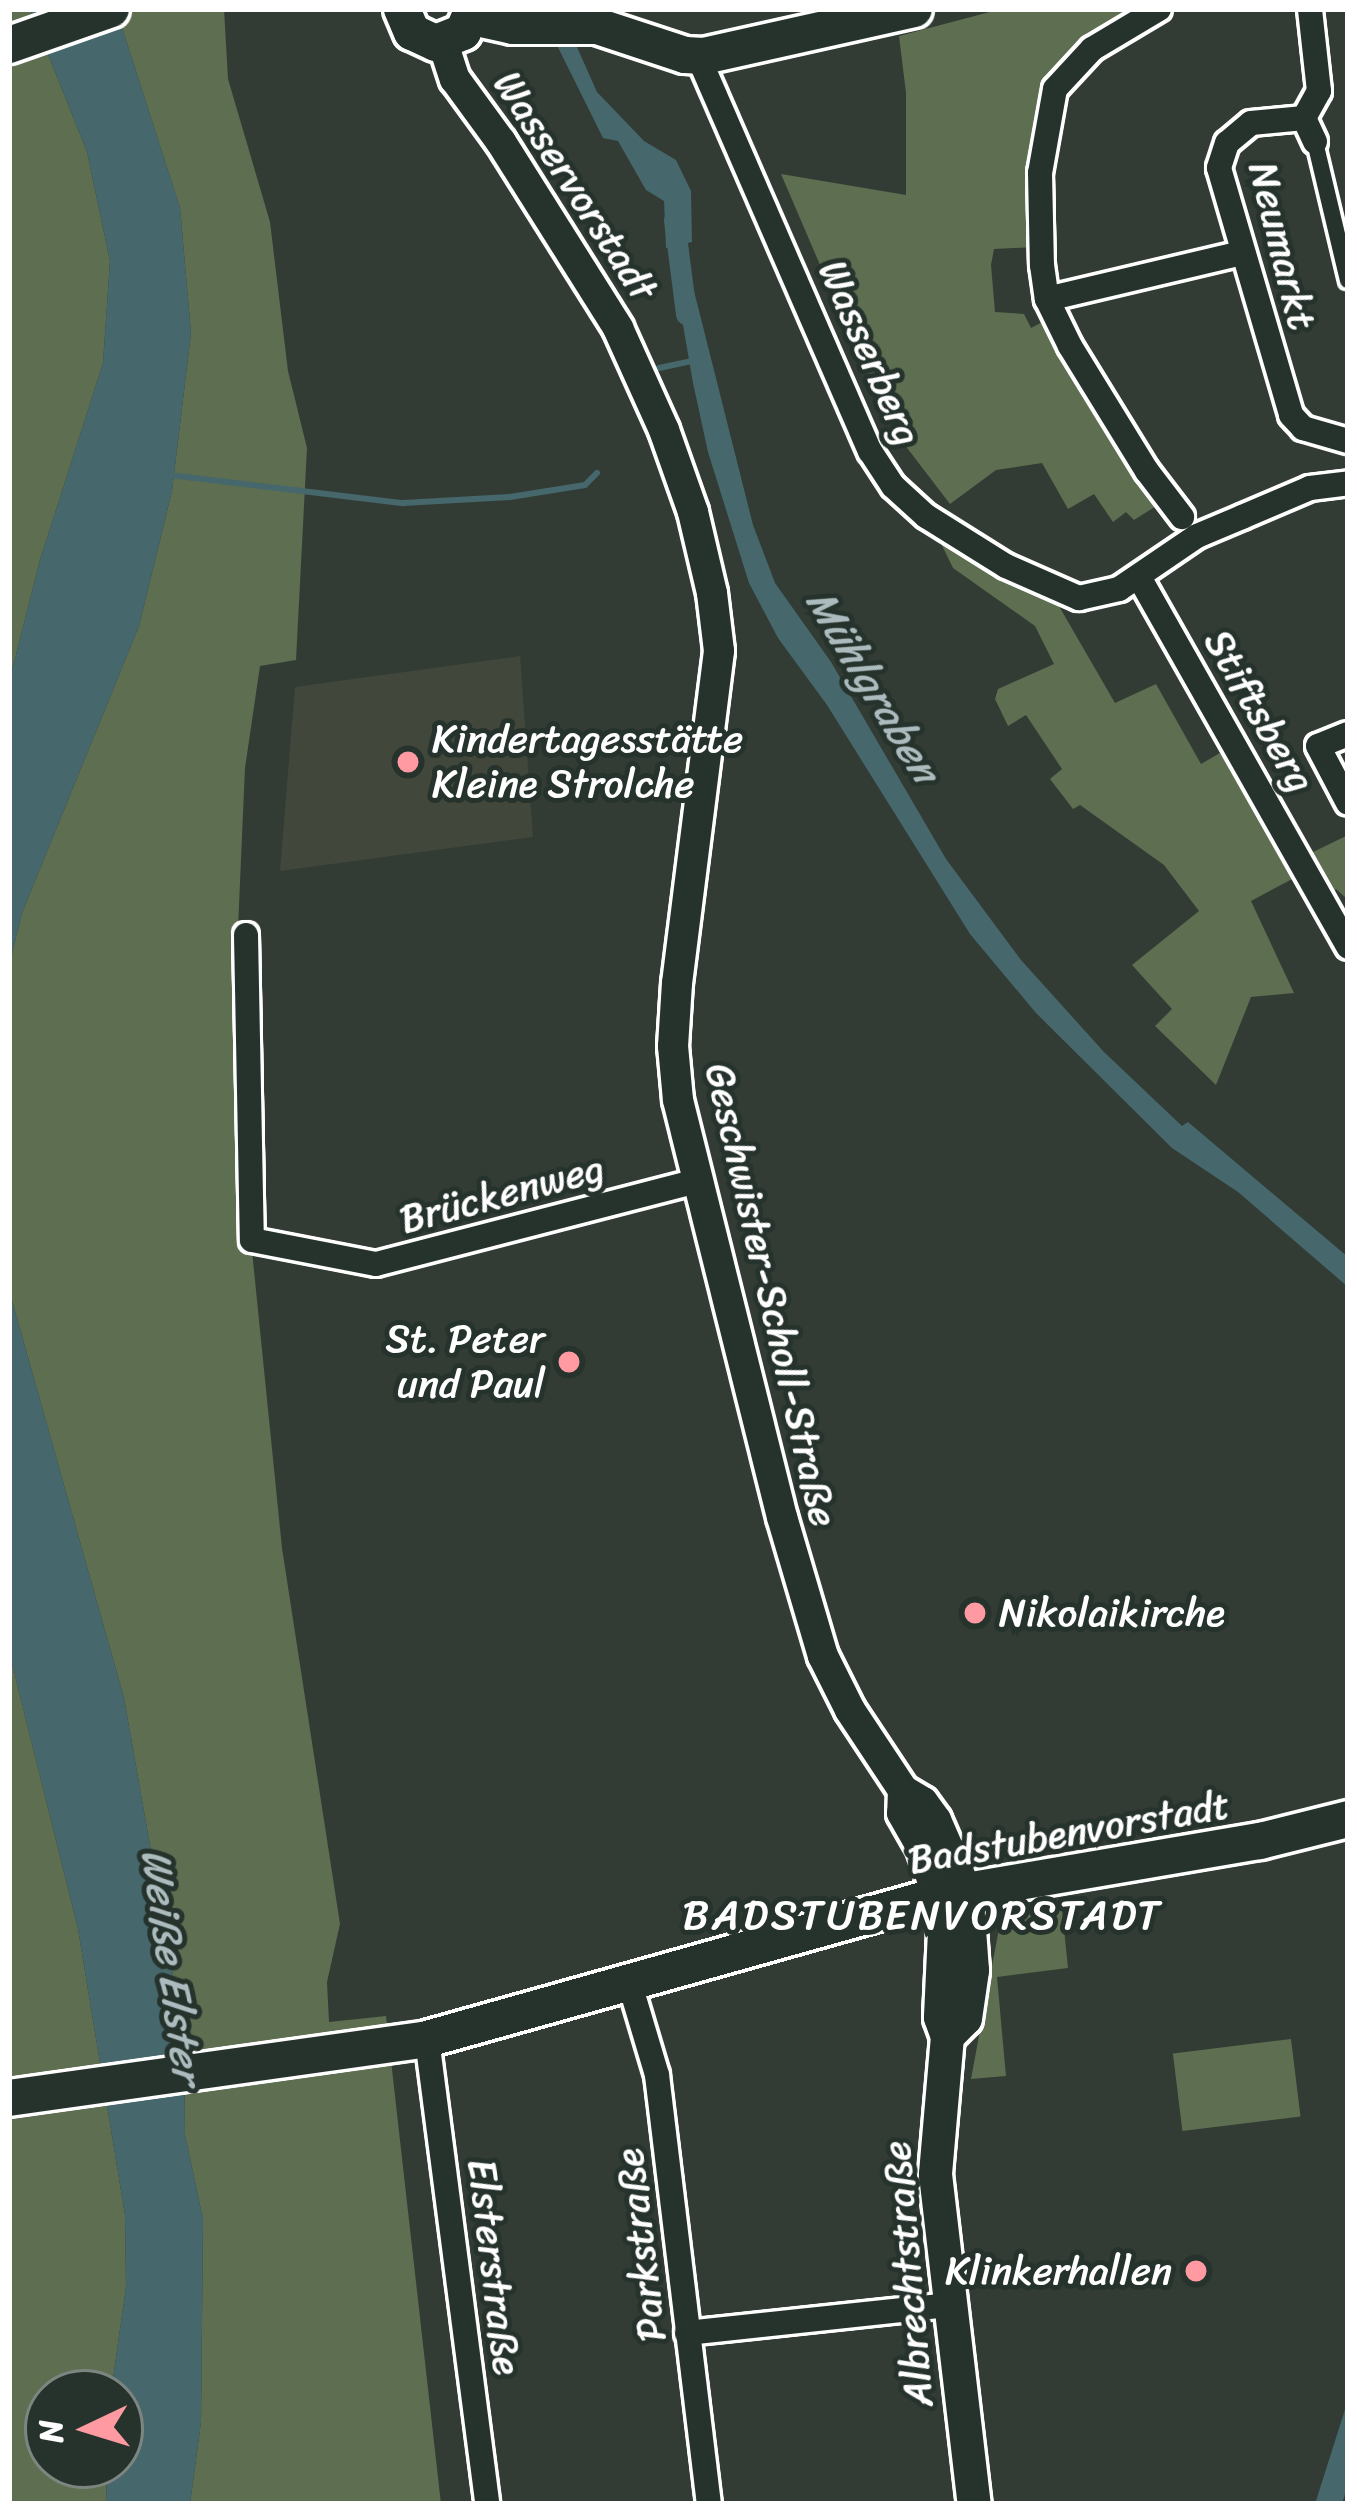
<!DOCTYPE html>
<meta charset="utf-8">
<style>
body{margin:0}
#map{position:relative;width:1357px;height:2513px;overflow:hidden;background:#333c34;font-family:Sriracha,sans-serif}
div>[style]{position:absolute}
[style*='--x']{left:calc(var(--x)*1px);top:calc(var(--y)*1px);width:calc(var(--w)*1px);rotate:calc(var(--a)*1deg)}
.built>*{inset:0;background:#42473c}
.green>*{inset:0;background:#5d6e51;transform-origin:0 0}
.water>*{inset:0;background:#46676c}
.stream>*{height:6px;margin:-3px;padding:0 3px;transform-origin:3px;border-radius:3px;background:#46676c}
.canal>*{height:21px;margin:-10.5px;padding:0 10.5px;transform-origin:10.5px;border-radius:10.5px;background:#46676c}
.roads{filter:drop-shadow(3px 0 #fff) drop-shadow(-3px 0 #fff) drop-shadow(0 3px #fff) drop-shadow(0 -3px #fff)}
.pedestrian>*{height:16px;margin:-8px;padding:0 8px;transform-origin:8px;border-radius:8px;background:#26332d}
.minor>*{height:24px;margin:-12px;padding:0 12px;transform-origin:12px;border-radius:12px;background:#26332d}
.tertiary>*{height:30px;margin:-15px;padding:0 15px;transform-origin:15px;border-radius:15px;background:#26332d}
.secondary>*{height:33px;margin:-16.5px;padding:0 16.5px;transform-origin:16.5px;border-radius:16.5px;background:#26332d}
.primary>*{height:36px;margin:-18px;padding:0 18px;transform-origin:18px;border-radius:18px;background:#26332d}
.dots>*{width:33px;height:33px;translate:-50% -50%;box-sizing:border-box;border:6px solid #26332d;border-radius:50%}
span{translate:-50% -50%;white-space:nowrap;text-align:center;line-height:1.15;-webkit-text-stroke:10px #26332d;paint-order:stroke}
.street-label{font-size:39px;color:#fff}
.poi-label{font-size:39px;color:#fff}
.left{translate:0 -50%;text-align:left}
.right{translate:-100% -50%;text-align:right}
.water-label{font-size:42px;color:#acbbbd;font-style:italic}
.neighbourhood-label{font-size:42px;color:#fff;letter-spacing:3px}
.frame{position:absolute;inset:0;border:12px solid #fff;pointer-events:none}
.north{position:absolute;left:24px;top:2369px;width:120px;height:120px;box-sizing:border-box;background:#26332d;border:3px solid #7d8581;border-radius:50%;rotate:266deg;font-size:33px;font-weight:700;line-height:48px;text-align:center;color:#fff}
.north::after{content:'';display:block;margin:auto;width:42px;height:54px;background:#ff9aa2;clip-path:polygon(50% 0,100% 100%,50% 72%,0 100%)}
</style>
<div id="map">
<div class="built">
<div style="clip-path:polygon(520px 656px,533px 837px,280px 871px,295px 687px)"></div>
</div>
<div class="green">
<div style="clip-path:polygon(9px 9px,30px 9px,87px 152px,110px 261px,103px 363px,40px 560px,9px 682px)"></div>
<div style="clip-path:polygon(116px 9px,224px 9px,228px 79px,270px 222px,288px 371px,307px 448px,296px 660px,260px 666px,245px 768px,236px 974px,238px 1112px,282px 1548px,340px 1924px,327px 1982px,329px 2022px,386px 2016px,441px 2504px,190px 2504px,201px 2422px,203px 2219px,185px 2135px,184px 2038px,124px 1698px,9px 1290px,9px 966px,22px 913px,139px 626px,172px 491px,191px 333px,180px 208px)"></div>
<div style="clip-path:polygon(1001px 9px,1139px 9px,1055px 70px,1048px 84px,1036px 247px,994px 249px,991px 265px,995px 312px,1024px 314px,1031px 328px,1050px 318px,1161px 503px,1134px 520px,1126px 512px,1113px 522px,1094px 494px,1068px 509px,1042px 463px,996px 470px,950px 504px,901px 440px,875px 393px,781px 174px,906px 195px,906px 93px,899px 36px)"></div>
<div style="clip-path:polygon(935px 531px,1056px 601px,1115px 703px,1156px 684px,1201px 764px,1227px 749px,1296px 877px,1251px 901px,1294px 993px,1251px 997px,1216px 1085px,1155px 1026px,1172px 1009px,1132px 965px,1199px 911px,1164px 865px,1080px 805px,1073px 809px,1050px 779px,1062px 769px,1026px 715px,1008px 726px,995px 699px,998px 689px,1054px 664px,1035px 626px,953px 568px)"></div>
<div style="clip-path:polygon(1348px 835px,1348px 900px,1336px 889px,1330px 897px,1309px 854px)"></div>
<div style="clip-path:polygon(9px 1651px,78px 1929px,125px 2215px,126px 2287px,111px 2393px,48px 2393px,48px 2465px,107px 2465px,106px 2504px,9px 2504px,11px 2118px,57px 2112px,50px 2072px,9px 2076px)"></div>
<div style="clip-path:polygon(1061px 1900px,1068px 1968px,997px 1977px,1006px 2076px,971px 2079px,1000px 1923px,1020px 1908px)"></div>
<div style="left:1291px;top:2039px;width:78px;height:119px;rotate:83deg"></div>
</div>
<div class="water">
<div style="clip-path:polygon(30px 9px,116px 9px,180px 208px,191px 333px,172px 491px,139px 626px,22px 913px,9px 966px,9px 682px,40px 560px,103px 363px,110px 261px,87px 152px)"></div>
<div style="clip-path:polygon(539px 9px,560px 9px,597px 92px,644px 141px,676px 160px,691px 191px,692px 242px,666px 248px,664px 201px,646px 190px,618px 141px,603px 138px)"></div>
<div style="clip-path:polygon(693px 287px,753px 525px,775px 583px,831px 662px,946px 859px,1021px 960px,1104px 1052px,1182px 1126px,1188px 1122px,1348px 1257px,1348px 1287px,1238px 1192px,1172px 1148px,1036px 1013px,970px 934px,827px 705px,778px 638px,749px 583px,708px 452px,693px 383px,677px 290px)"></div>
<div style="clip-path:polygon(9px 1290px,124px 1698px,184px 2038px,185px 2135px,203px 2219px,201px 2422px,190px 2504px,106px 2504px,107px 2465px,120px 2465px,120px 2393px,111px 2393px,126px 2287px,125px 2215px,78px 1929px,9px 1651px)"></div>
<div style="clip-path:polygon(1348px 2400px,1348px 2484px,1342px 2504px,1315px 2504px)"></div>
</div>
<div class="stream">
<div style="--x:659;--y:368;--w:38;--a:-12"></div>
<div style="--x:170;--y:475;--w:235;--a:6.9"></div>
<div style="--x:403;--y:503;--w:107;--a:-3.2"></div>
<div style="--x:510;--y:497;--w:76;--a:-9.1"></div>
<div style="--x:585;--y:485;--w:17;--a:-45"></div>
</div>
<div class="canal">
<div style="--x:674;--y:220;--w:95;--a:82.7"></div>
</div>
<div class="roads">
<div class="pedestrian">
<div style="--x:1315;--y:142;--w:142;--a:76.6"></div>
</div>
<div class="minor">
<div style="--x:1159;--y:9;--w:78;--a:149.2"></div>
<div style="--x:1092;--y:49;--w:54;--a:132.8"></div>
<div style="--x:1055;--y:89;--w:85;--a:100.1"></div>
<div style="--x:1040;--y:173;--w:92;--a:88.8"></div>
<div style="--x:1042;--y:265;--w:34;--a:82"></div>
<div style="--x:1047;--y:299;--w:52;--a:63.9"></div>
<div style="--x:1070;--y:346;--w:147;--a:58.4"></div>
<div style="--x:1147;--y:471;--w:58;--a:52.7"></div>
<div style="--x:698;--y:56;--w:431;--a:66.5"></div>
<div style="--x:870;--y:451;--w:42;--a:56.7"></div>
<div style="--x:893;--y:486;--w:45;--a:42.3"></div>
<div style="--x:926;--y:516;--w:94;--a:32"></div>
<div style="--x:1006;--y:566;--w:80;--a:23.7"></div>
<div style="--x:1079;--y:598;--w:41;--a:-12.7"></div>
<div style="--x:1119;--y:589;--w:94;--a:-34.2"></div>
<div style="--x:1197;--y:536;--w:49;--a:-22.9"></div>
<div style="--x:1242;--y:517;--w:74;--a:-23.1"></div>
<div style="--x:1310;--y:488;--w:38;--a:-7"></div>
<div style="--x:1304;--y:118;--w:53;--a:174.6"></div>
<div style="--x:1251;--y:123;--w:31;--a:140"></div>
<div style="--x:1227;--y:143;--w:26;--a:108"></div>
<div style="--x:1219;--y:168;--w:257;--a:73.7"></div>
<div style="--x:1291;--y:415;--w:18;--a:47"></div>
<div style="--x:1303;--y:428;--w:47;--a:16.1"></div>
<div style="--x:1304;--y:118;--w:31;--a:-61"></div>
<div style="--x:1319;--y:91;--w:82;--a:-96.3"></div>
<div style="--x:1304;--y:118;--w:26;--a:65"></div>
<div style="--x:1047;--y:299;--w:199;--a:-13.3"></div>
<div style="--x:1139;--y:577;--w:425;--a:60.5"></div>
<div style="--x:1348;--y:734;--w:32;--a:158"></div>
<div style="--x:1318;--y:746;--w:64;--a:62.2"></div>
<div style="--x:246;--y:935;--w:305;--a:88.9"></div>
<div style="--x:252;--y:1240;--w:126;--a:11"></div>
<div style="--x:376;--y:1264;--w:331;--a:-14.5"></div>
<div style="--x:629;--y:1981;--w:98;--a:73.4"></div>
<div style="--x:657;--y:2075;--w:432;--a:83.1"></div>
<div style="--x:427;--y:2039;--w:469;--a:82.6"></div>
<div style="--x:687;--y:2333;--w:264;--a:-6.1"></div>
</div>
<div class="tertiary">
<div style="--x:443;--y:43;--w:38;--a:72"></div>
<div style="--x:455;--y:79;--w:78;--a:53.9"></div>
<div style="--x:501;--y:142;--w:220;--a:57.8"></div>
<div style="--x:618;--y:328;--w:112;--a:65.7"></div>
<div style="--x:664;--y:430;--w:87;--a:70.5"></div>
<div style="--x:693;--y:512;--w:83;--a:76.8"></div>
<div style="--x:712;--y:593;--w:58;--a:83.1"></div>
<div style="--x:719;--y:651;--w:335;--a:97.2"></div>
<div style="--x:677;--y:983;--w:63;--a:93.6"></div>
<div style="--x:673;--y:1046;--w:54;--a:84.7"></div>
<div style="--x:678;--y:1100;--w:430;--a:76"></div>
<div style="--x:782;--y:1517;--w:145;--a:73.6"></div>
<div style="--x:823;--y:1656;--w:60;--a:63.4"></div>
<div style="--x:850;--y:1710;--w:96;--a:56.5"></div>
<div style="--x:903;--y:1790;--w:23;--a:31"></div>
<div style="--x:923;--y:1802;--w:22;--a:54"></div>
<div style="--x:936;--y:1820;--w:75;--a:66.5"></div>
<div style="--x:903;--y:1790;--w:23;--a:92"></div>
<div style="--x:902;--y:1813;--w:40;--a:60.3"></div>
<div style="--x:922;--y:1848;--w:50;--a:72.6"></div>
</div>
<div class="secondary">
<div style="--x:937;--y:1896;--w:36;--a:79"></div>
<div style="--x:944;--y:1931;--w:86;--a:92.7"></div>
<div style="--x:940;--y:2017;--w:20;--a:70"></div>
<div style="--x:947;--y:2036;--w:139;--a:95"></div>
<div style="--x:935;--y:2174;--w:332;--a:83.3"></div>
<div style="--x:947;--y:2036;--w:25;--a:-45"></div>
<div style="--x:965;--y:2018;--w:49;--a:-81.7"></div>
<div style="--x:972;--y:1970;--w:81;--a:-94.2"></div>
</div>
<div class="primary">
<div style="--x:402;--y:9;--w:25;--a:67"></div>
<div style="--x:412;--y:32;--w:26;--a:25"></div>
<div style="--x:436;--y:43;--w:29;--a:-22"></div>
<div style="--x:463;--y:32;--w:25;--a:-67"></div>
<div style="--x:472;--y:17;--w:42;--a:12.4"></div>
<div style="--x:513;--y:26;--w:84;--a:0"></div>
<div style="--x:597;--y:26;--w:93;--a:18.2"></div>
<div style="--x:685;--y:55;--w:19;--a:3"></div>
<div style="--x:704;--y:56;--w:215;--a:-12.6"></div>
<div style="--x:9;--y:45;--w:108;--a:-19.4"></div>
<div style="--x:9;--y:2098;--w:422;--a:-8"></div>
<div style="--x:427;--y:2039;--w:530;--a:-15.66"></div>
<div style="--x:937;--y:1896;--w:328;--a:-9.7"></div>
<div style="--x:1260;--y:1841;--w:91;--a:-14"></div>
</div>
</div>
<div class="dots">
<div style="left:408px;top:762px;background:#ff9aa2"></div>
<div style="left:569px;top:1362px;background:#ff9aa2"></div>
<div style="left:975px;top:1613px;background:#ff9aa2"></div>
<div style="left:1196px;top:2271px;background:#ff9aa2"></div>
</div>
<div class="street-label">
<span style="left:575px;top:186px;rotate:57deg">Wasservorstadt</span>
<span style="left:1282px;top:246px;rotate:76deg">Neumarkt</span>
<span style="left:870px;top:353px;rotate:66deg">Wasserberg</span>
<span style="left:1259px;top:711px;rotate:60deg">Stiftsberg</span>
<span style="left:502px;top:1194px;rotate:-15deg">Brückenweg</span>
<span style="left:771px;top:1295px;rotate:77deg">Geschwister-Scholl-Straße</span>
<span style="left:1069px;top:1833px;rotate:-10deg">Badstubenvorstadt</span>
<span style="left:641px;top:2245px;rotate:-97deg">Parkstraße</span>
<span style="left:494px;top:2267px;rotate:83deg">Elsterstraße</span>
<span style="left:908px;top:2274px;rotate:-95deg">Albrechtstraße</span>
</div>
<div class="poi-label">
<span class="left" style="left:432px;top:762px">Kindertagesstätte<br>Kleine Strolche</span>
<span class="right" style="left:545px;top:1362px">St. Peter<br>und Paul</span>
<span class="left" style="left:999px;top:1613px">Nikolaikirche</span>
<span class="right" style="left:1172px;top:2271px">Klinkerhallen</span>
</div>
<div class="water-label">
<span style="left:873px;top:686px;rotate:59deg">Mühlgraben</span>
<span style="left:172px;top:1966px;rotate:82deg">Weiße Elster</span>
</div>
<div class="neighbourhood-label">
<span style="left:923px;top:1915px">BADSTUBENVORSTADT</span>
</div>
<div class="frame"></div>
<div class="north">N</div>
</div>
